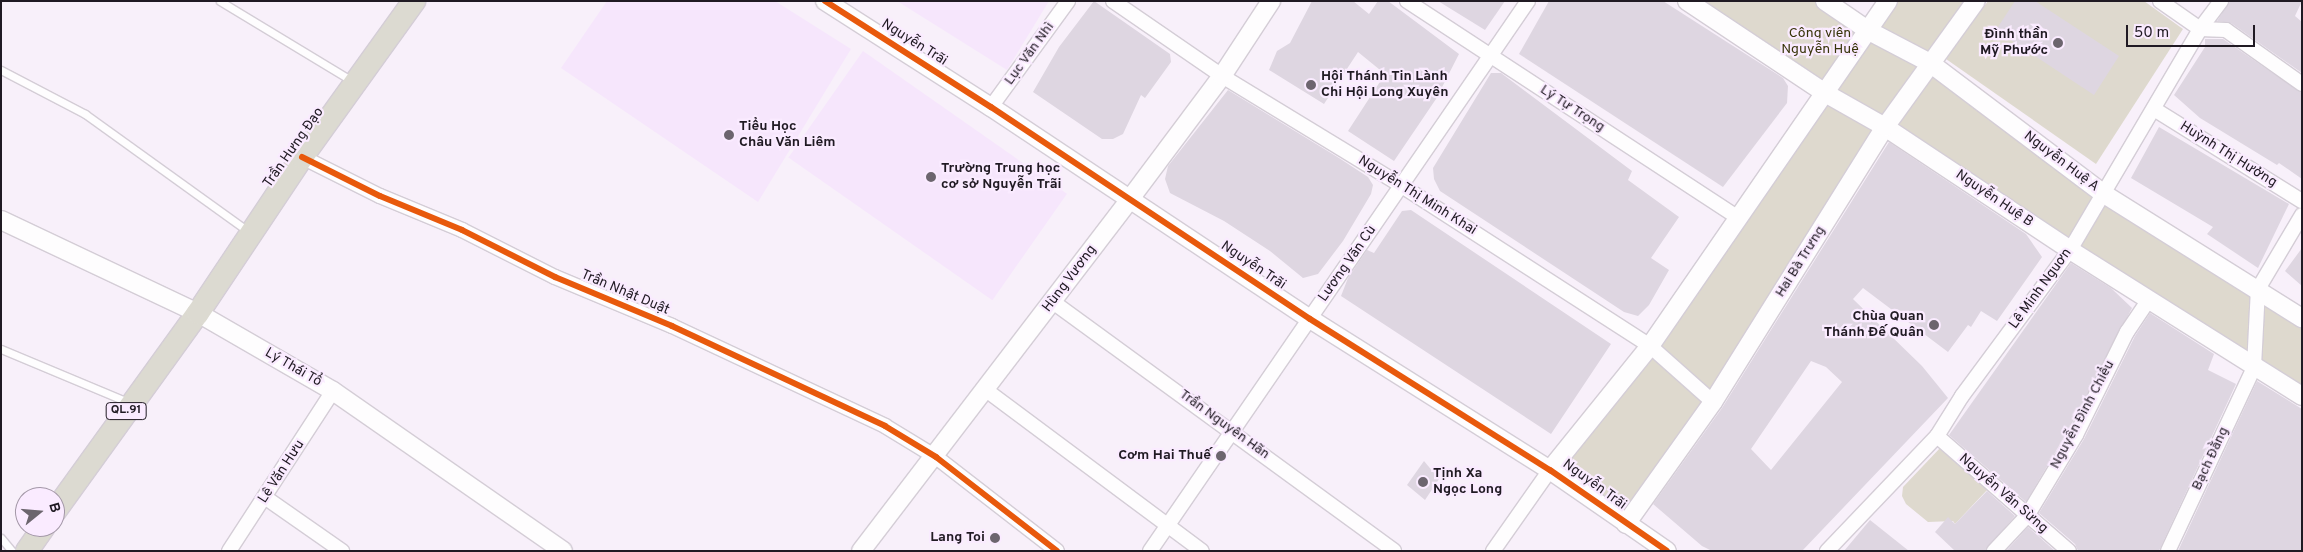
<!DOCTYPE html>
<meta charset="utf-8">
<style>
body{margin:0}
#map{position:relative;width:2303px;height:552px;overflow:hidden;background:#f8f0fa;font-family:Overpass,sans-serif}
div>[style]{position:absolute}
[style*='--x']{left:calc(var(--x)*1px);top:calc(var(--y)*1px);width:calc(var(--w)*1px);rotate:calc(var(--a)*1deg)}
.built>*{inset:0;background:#f6e6fc;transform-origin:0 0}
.green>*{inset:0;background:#ded9ce}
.building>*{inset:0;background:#ded6e1}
.roads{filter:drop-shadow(1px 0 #d4cdd6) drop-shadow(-1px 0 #d4cdd6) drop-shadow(0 1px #d4cdd6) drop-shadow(0 -1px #d4cdd6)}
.service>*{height:7px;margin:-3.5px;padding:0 3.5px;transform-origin:3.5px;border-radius:3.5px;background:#fefdfe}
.minor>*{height:14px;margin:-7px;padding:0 7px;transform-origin:7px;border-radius:7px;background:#fefdfe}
.tertiary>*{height:18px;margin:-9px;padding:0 9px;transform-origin:9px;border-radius:9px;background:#fefdfe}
.trunk>*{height:22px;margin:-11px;padding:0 11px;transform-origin:11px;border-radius:11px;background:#dcdad1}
.cycleway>*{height:6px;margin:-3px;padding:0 3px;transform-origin:3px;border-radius:3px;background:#e8590c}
.dots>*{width:14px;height:14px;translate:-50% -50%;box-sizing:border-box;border:2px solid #faebff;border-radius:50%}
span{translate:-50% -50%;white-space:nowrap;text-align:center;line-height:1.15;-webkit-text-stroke:4.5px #faebff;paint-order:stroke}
.shield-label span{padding:1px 4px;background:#faebff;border:1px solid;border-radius:4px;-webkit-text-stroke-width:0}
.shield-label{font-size:12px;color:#201a23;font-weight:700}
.park-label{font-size:14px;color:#373409}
.poi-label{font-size:14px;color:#201a23;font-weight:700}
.right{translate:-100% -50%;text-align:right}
.left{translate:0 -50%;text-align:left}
.street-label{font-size:14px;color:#201a23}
.frame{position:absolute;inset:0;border:2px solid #201a23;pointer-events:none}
.north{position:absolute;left:15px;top:487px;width:50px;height:50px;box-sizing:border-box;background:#faebff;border:1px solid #a397a7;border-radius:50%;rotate:73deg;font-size:14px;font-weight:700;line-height:20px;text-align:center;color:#201a23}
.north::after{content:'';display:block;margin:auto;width:18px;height:22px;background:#6c656e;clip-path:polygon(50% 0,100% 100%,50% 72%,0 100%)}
.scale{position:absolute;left:2126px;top:25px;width:129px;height:22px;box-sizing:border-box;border:2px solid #201a23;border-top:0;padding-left:6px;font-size:15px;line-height:18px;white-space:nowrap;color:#201a23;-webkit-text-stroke:4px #faebff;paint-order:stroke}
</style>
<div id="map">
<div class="built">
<div style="clip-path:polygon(607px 1px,775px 1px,851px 49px,758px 202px,561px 68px)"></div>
<div style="clip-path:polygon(897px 1px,1049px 1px,1007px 70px)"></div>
<div style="left:863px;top:51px;width:249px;height:130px;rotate:35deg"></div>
</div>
<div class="green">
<div style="clip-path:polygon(1692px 1px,1824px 1px,1867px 30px,1887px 1px,1974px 1px,1930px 63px,2302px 325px,2302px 389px,1885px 128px,1626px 524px,1550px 470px,1826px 89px)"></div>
<div style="clip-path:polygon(1988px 1px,2144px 1px,2183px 29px,2096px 164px,1946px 59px)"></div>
<div style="clip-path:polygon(1941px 447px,1988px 489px,1955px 524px,1953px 521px,1928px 522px,1906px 504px,1902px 496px,1903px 487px)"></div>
</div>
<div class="building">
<div style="clip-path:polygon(1094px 1px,1170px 54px,1171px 62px,1145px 98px,1141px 95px,1123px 134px,1113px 139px,1102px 139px,1033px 92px,1059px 47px)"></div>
<div style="clip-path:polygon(1312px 1px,1353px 1px,1369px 14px,1378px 1px,1388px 1px,1459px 54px,1436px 99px,1394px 161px,1348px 131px,1385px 74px,1358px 52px,1324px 104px,1269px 70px,1277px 51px,1290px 43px)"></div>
<div style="clip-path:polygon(1438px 1px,1505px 1px,1485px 30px)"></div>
<div style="clip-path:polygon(1549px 1px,1663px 1px,1783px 78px,1788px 86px,1787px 103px,1723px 187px,1519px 54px)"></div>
<div style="clip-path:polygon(2015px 1px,2035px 1px,2119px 56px,2094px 95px,1996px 30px)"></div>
<div style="clip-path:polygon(2230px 1px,2302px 1px,2295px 16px,2302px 22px,2302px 73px,2231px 23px,2217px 21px)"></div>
<div style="clip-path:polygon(2205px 39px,2223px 39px,2302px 93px,2302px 179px,2279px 163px,2277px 165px,2200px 118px,2174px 95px,2205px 47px)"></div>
<div style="clip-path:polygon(1491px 73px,1501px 73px,1632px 171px,1628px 180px,1679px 217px,1651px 258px,1669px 270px,1649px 305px,1638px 316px,1624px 312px,1440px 191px,1434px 179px,1433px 168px)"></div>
<div style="clip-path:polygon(1228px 90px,1339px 158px,1368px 177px,1373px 185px,1371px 194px,1343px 241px,1318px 274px,1303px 278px,1270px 251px,1224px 221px,1170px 193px,1165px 179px,1168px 166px)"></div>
<div style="clip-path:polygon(2159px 127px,2289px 204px,2258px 268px,2207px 234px,2213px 227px,2131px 178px)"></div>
<div style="clip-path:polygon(evenodd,1889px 142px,2026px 234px,2042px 257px,1997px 321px,1981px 311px,1971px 327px,1968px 325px,1948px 352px,1863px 288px,1853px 299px,1922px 366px,1948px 398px,1802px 551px,1712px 551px,1702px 546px,1653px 504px,1722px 408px,1889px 142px,1811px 361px,1826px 367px,1842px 382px,1771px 470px,1751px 449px,1811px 361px)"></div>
<div style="clip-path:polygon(1411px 210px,1611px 344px,1551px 434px,1341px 296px,1348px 278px,1367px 250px,1374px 253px,1402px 211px)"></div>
<div style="clip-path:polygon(2302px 248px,2302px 286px,2285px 271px)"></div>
<div style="clip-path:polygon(2071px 263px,2111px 288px,2132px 308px,2068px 431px,2026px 502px,1949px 435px)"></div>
<div style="clip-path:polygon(2150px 313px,2214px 354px,2208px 370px,2236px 384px,2159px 551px,2078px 551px,2075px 544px,2039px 513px,2084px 439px,2135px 336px)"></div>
<div style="clip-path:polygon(2257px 381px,2302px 409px,2302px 551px,2178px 551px)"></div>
<div style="clip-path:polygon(1424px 461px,1439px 479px,1425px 500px,1407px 485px)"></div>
<div style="clip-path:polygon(1987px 491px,2015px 516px,1985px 551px,1955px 551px,1935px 532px,1948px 517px,1955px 524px)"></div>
<div style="clip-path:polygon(1870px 520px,1909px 551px,1844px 551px)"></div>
<div style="clip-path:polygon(2028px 527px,2055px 551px,2006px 551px)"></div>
</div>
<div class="roads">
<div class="service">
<div style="--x:220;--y:1;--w:154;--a:31.2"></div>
<div style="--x:1;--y:70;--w:95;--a:27.6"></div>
<div style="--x:85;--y:114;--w:201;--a:35.7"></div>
<div style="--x:1;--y:349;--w:140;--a:22.7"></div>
<div style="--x:1;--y:538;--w:17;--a:50"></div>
</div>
<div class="minor">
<div style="--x:1113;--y:1;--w:132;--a:34.5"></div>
<div style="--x:1222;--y:76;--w:211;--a:31.4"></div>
<div style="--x:1402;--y:186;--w:295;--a:32.8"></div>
<div style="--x:1650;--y:346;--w:84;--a:41.6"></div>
<div style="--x:1407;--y:1;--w:394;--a:33.2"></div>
<div style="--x:2160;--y:1;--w:49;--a:35"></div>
<div style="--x:2200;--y:29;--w:26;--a:2"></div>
<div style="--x:2226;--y:30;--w:93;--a:35.4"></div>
<div style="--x:991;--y:107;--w:131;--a:-54"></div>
<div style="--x:2154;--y:109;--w:174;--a:31.9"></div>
<div style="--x:302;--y:157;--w:87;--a:26.6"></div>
<div style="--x:380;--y:196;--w:89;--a:22.5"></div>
<div style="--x:462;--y:230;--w:104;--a:26.8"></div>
<div style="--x:555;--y:277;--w:127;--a:22.7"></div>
<div style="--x:672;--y:326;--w:235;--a:25.1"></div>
<div style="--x:885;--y:426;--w:60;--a:31.3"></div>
<div style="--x:936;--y:457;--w:153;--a:37.8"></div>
<div style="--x:1053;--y:302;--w:422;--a:36.1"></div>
<div style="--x:986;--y:390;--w:269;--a:36.7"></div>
<div style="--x:1937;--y:436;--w:175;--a:41.1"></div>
<div style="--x:266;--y:498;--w:93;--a:34.9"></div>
<div style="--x:229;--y:551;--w:191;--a:-57"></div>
<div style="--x:1150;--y:551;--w:667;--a:-55.5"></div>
<div style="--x:1493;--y:551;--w:99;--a:-54.9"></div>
<div style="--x:1827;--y:551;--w:159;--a:-46.3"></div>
<div style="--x:1937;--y:436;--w:47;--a:-58"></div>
<div style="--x:1962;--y:396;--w:182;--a:-53.5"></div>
<div style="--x:2070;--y:250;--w:256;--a:-59.5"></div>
<div style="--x:2200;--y:29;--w:35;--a:-53"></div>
<div style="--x:1994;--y:551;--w:48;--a:-46.7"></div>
<div style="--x:2027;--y:516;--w:95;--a:-58.8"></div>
<div style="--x:2076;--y:435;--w:115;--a:-63.7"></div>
<div style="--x:2127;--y:332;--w:40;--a:-56"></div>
<div style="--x:2168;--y:551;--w:203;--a:-64.9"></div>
<div style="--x:2254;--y:367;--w:78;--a:-87.1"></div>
<div style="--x:2258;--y:289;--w:86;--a:-59.3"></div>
</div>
<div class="tertiary">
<div style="--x:825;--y:1;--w:197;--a:32.6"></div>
<div style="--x:991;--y:107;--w:383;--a:33.6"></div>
<div style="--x:1310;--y:319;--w:284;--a:32.2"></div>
<div style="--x:1550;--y:470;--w:142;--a:34.7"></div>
<div style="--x:1687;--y:1;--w:166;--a:33.7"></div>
<div style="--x:1825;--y:93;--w:69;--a:29.5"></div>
<div style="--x:1885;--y:127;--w:222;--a:33.6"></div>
<div style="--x:2070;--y:250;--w:274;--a:32.2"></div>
<div style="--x:1825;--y:1;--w:53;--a:34.3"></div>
<div style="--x:1869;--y:31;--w:69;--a:27.7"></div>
<div style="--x:1930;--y:63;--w:218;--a:37"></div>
<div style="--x:2104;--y:194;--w:234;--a:32.1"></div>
<div style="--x:1;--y:220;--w:218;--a:25.3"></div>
<div style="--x:198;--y:313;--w:156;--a:30"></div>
<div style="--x:333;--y:391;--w:280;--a:34.8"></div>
<div style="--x:1550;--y:470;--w:159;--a:-51.1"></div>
<div style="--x:1650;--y:346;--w:419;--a:-55.4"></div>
<div style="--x:1626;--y:524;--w:150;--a:-54.5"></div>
<div style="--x:1713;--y:402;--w:324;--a:-58"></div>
<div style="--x:1885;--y:127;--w:155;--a:-54.2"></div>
<div style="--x:861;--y:551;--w:443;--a:-52.6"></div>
<div style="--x:1130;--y:199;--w:154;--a:-53.2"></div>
<div style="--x:1222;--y:76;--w:90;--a:-56.8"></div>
</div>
<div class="trunk">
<div style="--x:55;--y:511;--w:244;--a:-54.2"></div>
<div style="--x:198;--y:313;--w:187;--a:-56.3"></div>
<div style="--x:302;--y:157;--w:192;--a:-54.3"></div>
<div style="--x:27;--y:551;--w:29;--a:-55"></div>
</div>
</div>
<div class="cycleway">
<div style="--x:825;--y:1;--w:197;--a:32.6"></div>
<div style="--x:991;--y:107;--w:383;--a:33.6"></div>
<div style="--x:1310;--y:319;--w:284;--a:32.2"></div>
<div style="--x:1550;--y:470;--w:142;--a:34.7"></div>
<div style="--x:302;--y:157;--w:87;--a:26.6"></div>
<div style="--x:380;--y:196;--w:89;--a:22.5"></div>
<div style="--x:462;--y:230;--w:104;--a:26.8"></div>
<div style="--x:555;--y:277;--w:127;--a:22.7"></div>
<div style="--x:672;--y:326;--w:235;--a:25.1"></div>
<div style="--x:885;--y:426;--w:60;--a:31.3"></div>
<div style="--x:936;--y:457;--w:153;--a:37.8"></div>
</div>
<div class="dots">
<div style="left:2058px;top:43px;background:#6c656e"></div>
<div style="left:1311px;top:85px;background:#6c656e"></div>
<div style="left:729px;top:135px;background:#6c656e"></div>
<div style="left:931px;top:177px;background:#6c656e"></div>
<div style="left:1934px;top:325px;background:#6c656e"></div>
<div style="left:1221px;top:456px;background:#6c656e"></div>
<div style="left:1423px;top:482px;background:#6c656e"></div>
<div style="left:995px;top:538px;background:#6c656e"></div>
</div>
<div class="shield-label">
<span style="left:126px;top:411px">QL.91</span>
</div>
<div class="park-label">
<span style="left:1820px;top:42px">Công viên<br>Nguyễn Huệ</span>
</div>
<div class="poi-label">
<span class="right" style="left:2048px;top:43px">Đình thần<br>Mỹ Phước</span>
<span class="left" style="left:1321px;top:85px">Hội Thánh Tin Lành<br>Chi Hội Long Xuyên</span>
<span class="left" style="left:739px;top:135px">Tiểu Học<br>Châu Văn Liêm</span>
<span class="left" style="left:941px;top:177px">Trường Trung học<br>cơ sở Nguyễn Trãi</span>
<span class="right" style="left:1924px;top:325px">Chùa Quan<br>Thánh Đế Quân</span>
<span class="right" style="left:1211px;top:456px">Cơm Hai Thuế</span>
<span class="left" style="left:1433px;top:482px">Tịnh Xa<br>Ngọc Long</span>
<span class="right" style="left:985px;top:538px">Lang Toi</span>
</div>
<div class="street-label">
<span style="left:914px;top:43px;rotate:32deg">Nguyễn Trãi</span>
<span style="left:1030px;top:54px;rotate:-54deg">Lục Văn Nhì</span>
<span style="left:1572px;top:109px;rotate:33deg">Lý Tự Trọng</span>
<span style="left:294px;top:148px;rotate:-55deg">Trần Hưng Đạo</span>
<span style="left:2228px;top:155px;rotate:32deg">Huỳnh Thị Hưởng</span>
<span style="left:2061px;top:162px;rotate:37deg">Nguyễn Huệ A</span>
<span style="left:1417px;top:196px;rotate:32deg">Nguyễn Thị Minh Khai</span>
<span style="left:1994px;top:199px;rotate:34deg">Nguyễn Huệ B</span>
<span style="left:1801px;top:262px;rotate:-58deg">Hai Bà Trưng</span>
<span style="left:1348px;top:264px;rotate:-55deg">Lương Vãn Cù</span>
<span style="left:1253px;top:266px;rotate:34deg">Nguyễn Trãi</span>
<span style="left:1070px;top:279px;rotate:-53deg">Hùng Vương</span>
<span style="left:2041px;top:289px;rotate:-54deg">Lê Minh Nguơn</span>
<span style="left:625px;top:293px;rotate:23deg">Trần Nhật Duật</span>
<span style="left:293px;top:368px;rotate:30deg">Lý Thái Tổ</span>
<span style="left:2083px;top:415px;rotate:-62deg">Nguyễn Đình Chiểu</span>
<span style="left:1224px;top:425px;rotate:36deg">Trần Nguyên Hãn</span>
<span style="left:2211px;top:459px;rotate:-65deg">Bạch Đằng</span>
<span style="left:282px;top:472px;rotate:-57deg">Lê Văn Hưu</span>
<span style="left:1594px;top:485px;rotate:36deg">Nguyễn Trãi</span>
<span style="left:2003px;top:494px;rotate:41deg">Nguyễn Văn Sừng</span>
</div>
<div class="frame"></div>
<div class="north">B</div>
<div class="scale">50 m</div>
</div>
